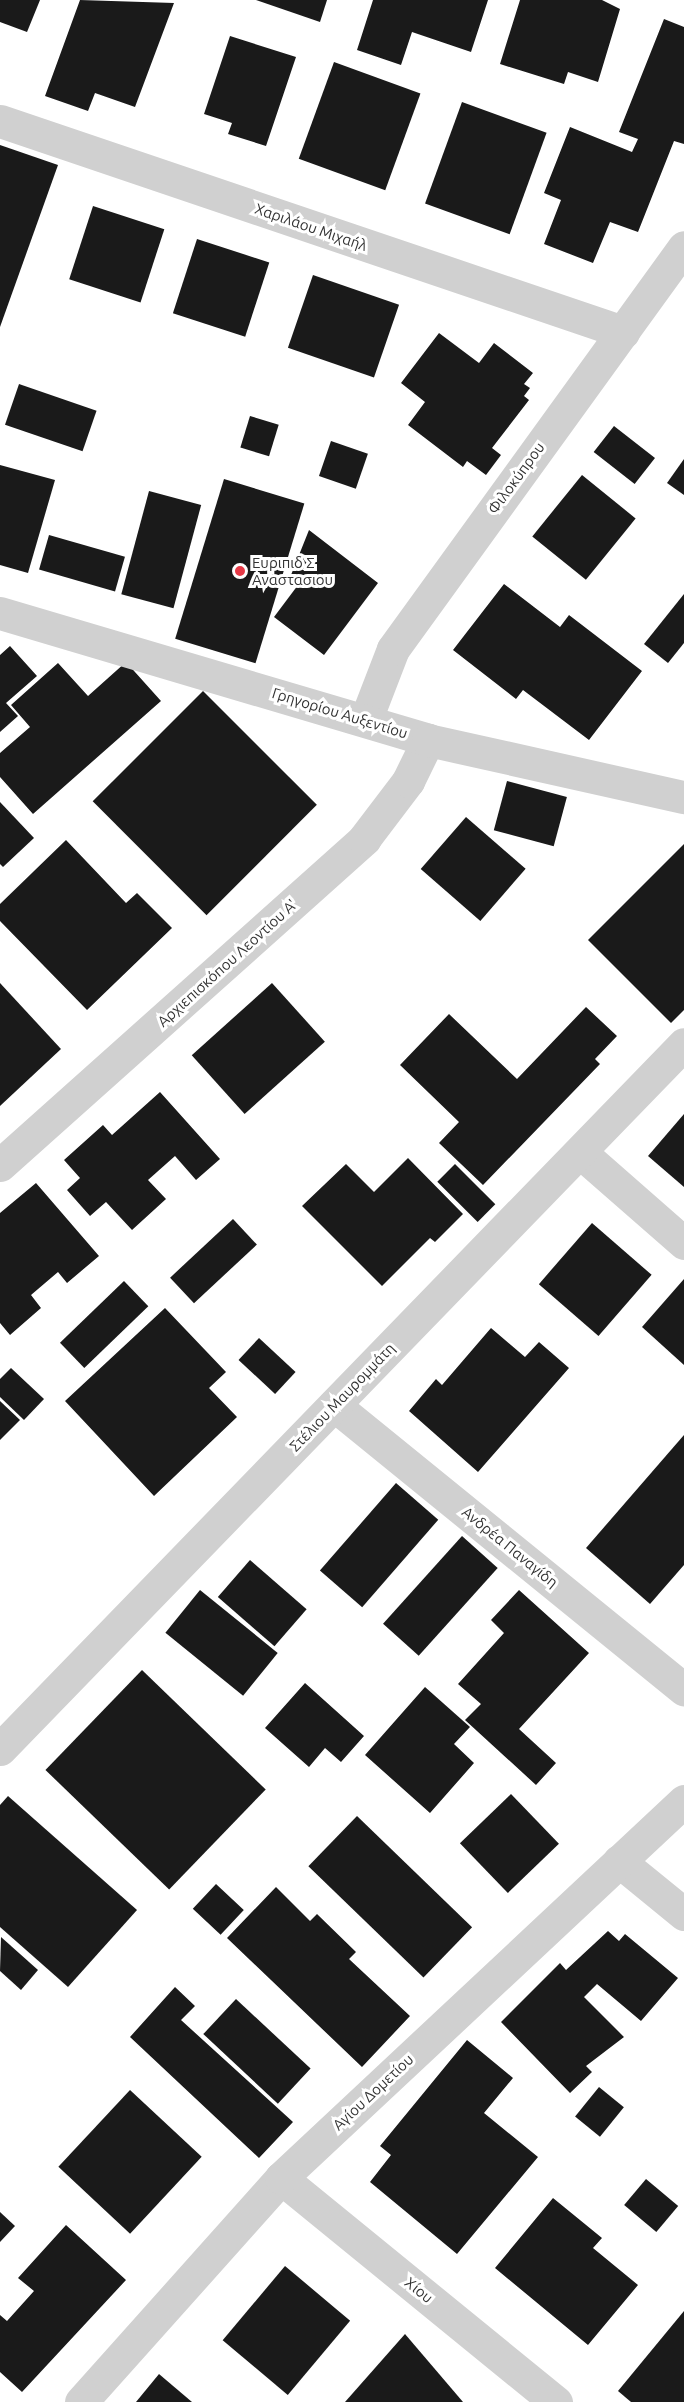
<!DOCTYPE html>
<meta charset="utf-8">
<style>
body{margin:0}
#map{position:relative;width:684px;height:2402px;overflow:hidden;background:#fff;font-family:Ubuntu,sans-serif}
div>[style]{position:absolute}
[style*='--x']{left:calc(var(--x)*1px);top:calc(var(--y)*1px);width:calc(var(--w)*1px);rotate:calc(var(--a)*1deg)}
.building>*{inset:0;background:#1a1a1a;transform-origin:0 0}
.minor>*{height:33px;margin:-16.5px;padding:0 16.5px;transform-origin:16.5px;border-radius:16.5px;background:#d0d0d0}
.tertiary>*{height:33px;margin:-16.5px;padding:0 16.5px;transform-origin:16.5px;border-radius:16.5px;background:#d0d0d0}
.dots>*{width:16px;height:16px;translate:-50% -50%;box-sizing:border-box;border:3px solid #fff;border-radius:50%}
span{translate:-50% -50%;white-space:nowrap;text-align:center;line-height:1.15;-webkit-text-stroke:6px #fff;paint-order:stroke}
.street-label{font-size:15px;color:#333}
.poi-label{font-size:15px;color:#333}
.left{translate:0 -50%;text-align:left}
</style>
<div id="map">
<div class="building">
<div style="clip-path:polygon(0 0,40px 0,27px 32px,0 22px)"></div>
<div style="clip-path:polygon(80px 0,174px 3px,135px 107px,95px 93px,88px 111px,45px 96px)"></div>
<div style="clip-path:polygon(256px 0,327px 0,320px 22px)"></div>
<div style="clip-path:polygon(373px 0,488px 0,471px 52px,412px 32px,401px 65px,357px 50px)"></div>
<div style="clip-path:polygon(520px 0,602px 0,620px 9px,598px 82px,568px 72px,564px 84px,500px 64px)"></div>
<div style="clip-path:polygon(664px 19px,684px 27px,684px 144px,674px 141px,638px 232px,610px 222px,593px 263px,544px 244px,561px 200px,544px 193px,570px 127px,632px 152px,638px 139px,619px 132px)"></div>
<div style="clip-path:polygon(230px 36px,296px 57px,266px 146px,228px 134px,232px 123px,204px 114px)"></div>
<div style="left:334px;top:62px;width:92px;height:103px;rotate:20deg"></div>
<div style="left:462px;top:102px;width:90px;height:108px;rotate:20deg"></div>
<div style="clip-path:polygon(0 145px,58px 165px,0 327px)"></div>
<div style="left:93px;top:206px;width:75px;height:77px;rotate:18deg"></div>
<div style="left:197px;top:239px;width:76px;height:78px;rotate:18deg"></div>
<div style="left:313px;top:275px;width:91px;height:77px;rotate:19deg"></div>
<div style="clip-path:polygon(439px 333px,479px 363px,494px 343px,533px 373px,524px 384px,530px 388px,524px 396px,529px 400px,492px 448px,501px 455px,486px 475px,467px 461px,463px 467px,408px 425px,425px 402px,401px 383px)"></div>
<div style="left:19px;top:384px;width:82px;height:43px;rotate:19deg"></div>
<div style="left:250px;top:416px;width:30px;height:33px;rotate:17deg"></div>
<div style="left:614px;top:426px;width:52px;height:33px;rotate:38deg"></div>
<div style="left:331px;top:441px;width:39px;height:37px;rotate:19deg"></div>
<div style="clip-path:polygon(684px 459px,684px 495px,667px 483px)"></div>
<div style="clip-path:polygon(0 465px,55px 480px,28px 573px,0 565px)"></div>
<div style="left:582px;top:475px;width:69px;height:79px;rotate:39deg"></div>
<div style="left:224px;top:479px;width:84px;height:167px;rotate:17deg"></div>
<div style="left:149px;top:491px;width:54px;height:107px;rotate:15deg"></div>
<div style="clip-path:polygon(309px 530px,378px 583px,324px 655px,274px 617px,298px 585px,289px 580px)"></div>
<div style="left:49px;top:535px;width:79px;height:36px;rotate:16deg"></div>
<div style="clip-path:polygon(504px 584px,560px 627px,569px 615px,642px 671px,589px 740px,523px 690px,516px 699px,453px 650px)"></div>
<div style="clip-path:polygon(684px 594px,684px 643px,668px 663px,644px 644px)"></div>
<div style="clip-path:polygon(10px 646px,37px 676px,6px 703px,18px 716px,0 732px,0 655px)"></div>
<div style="clip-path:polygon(126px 662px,161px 701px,33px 814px,0 777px,0 753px,30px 727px,11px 705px,58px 663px,88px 696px)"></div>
<div style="left:203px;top:691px;width:161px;height:156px;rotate:45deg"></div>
<div style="left:507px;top:781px;width:62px;height:51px;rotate:15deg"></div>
<div style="clip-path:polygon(0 802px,34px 838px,3px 867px,0 864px)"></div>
<div style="left:466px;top:817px;width:79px;height:69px;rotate:41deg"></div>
<div style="clip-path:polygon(66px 840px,126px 903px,137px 893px,172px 928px,87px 1010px,0 921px,0 904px)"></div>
<div style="clip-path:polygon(684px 844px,684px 1010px,671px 1023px,588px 940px)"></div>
<div style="clip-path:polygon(0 983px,61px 1049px,0 1106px)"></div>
<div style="left:272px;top:983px;width:79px;height:108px;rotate:48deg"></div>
<div style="clip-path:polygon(586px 1007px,617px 1036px,595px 1059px,600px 1064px,483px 1185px,439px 1143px,459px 1122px,400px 1065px,449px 1014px,517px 1079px)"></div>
<div style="clip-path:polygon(160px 1092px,220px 1159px,196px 1180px,175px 1156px,148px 1180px,166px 1199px,132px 1230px,106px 1202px,90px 1216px,67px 1190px,80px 1178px,64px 1160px,103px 1125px,112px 1135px)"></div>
<div style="clip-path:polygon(684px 1114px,684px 1187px,648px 1156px)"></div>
<div style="clip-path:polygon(408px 1158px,463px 1214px,435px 1242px,430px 1238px,382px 1286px,302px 1206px,346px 1164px,374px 1192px)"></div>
<div style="left:455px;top:1164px;width:57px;height:25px;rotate:45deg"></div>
<div style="clip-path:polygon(36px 1183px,99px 1256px,67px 1283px,58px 1272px,31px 1295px,41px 1308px,10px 1335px,0 1323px,0 1213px)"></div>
<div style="left:233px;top:1219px;width:35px;height:86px;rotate:47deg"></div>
<div style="left:592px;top:1223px;width:79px;height:81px;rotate:41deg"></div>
<div style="clip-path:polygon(684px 1279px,684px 1365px,642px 1327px)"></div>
<div style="left:124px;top:1281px;width:35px;height:89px;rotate:46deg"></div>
<div style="clip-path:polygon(165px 1308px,226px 1372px,209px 1388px,237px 1417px,154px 1496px,65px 1401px)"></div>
<div style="clip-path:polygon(491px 1328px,525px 1357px,539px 1342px,569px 1368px,478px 1472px,409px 1411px,436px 1379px,442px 1385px)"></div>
<div style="left:259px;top:1338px;width:50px;height:30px;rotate:43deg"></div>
<div style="clip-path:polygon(11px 1368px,44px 1399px,24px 1420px,0 1397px,0 1379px)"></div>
<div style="clip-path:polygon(0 1401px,20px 1420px,0 1440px)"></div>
<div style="clip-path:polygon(684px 1435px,684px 1565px,650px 1604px,586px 1548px)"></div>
<div style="left:396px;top:1483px;width:56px;height:116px;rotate:41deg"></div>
<div style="left:462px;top:1536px;width:48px;height:118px;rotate:42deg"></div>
<div style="left:250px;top:1560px;width:75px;height:49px;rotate:41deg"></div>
<div style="left:200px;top:1590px;width:100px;height:55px;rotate:39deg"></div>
<div style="clip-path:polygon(519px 1590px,589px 1653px,519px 1729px,556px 1763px,536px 1785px,465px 1720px,481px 1704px,458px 1684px,504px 1633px,491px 1620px)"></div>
<div style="left:142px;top:1670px;width:172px;height:139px;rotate:44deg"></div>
<div style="clip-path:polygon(305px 1683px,364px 1736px,341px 1762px,325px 1748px,309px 1767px,265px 1728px)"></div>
<div style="clip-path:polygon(425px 1687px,470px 1727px,454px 1744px,474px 1763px,430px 1813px,365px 1755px)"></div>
<div style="left:511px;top:1794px;width:69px;height:71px;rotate:46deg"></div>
<div style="clip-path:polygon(8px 1796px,137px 1910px,68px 1987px,0 1927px,0 1805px)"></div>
<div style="left:357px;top:1816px;width:160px;height:70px;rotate:44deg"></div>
<div style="left:216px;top:1884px;width:38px;height:34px;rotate:43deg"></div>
<div style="clip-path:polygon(276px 1887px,310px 1921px,317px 1914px,356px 1952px,349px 1959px,410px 2016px,362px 2067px,227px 1938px)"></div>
<div style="clip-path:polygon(608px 1931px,619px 1941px,625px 1934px,678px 1978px,641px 2021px,597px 1984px,584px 1997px,624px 2037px,586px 2066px,592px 2072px,570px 2093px,501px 2022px,560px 1963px,566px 1970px)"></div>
<div style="clip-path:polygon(1px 1937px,38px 1970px,21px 1990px,0 1971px)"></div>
<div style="clip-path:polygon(175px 1987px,195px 2006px,181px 2020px,293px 2122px,259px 2158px,130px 2037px)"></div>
<div style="left:236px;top:1999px;width:102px;height:48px;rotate:43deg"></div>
<div style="clip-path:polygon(467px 2040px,513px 2078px,484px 2113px,538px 2157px,457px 2254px,370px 2182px,391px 2155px,380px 2146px)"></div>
<div style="left:599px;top:2087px;width:32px;height:38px;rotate:39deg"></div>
<div style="left:130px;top:2090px;width:98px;height:105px;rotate:43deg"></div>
<div style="left:646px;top:2179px;width:42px;height:34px;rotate:40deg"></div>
<div style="clip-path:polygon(553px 2198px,602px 2238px,593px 2248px,638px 2285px,588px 2345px,495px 2268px)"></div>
<div style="clip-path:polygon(0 2212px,15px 2226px,0 2242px)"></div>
<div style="clip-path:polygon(66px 2225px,126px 2280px,22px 2392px,0 2372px,0 2315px,7px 2321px,34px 2291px,18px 2278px)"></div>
<div style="left:285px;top:2266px;width:85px;height:97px;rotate:40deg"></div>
<div style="clip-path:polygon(684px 2311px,684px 2402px,631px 2402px,618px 2391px)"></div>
<div style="clip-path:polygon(405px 2334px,463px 2402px,345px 2402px)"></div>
<div style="clip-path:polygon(159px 2374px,192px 2402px,136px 2402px)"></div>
</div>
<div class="minor">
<div style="--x:0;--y:121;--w:658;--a:18.71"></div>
<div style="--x:366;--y:719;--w:75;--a:-68.9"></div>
<div style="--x:393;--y:649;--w:496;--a:-54.1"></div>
<div style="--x:580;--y:1152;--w:138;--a:41.2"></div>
<div style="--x:0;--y:1165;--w:489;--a:-41.8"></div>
<div style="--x:364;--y:839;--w:73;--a:-52.8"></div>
<div style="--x:408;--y:781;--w:46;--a:-64"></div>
<div style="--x:334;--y:1405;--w:451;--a:39.1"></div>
<div style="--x:0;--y:1749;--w:982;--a:-45.87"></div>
<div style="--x:619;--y:1861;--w:84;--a:39.2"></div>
<div style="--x:281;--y:2178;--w:355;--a:39.2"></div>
<div style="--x:81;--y:2402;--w:300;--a:-48.2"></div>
<div style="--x:281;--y:2178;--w:552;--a:-43.09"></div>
</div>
<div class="tertiary">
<div style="--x:0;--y:613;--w:446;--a:16.5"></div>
<div style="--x:428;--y:740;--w:262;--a:12.6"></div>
</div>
<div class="dots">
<div style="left:240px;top:571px;background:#e63946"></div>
</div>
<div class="street-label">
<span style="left:311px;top:227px;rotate:19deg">Χαριλάου Μιχαήλ</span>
<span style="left:516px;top:478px;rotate:-54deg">Φιλοκύπρου</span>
<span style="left:340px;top:713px;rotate:17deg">Γρηγορίου Αυξεντίου</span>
<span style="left:227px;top:963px;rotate:-42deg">Αρχιεπισκόπου Λεοντίου Α'</span>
<span style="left:342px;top:1397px;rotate:-46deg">Στέλιου Μαυρομμάτη</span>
<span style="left:510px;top:1547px;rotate:39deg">Ανδρέα Παναγίδη</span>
<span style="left:373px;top:2092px;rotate:-43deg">Αγίου Δομετίου</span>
<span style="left:419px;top:2290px;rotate:39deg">Χίου</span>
</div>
<div class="poi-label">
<span class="left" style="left:252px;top:571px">Ευριπιδ Σ<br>Αναστασιου</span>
</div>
</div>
